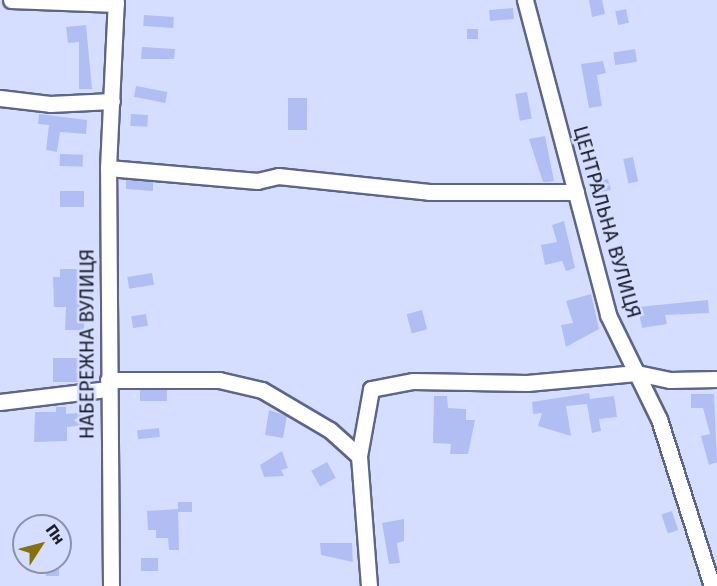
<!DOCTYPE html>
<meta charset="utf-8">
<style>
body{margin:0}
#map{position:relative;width:717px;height:586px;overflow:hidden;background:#d6deff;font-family:"Fira Sans",sans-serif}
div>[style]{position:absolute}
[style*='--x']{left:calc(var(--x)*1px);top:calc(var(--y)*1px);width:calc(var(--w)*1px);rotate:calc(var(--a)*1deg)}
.building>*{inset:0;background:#b1bef4;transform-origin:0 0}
.roads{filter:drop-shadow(2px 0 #5d6589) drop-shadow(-2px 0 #5d6589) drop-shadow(0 2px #5d6589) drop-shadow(0 -2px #5d6589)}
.minor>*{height:15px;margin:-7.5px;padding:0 7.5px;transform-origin:7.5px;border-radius:7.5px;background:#fff}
span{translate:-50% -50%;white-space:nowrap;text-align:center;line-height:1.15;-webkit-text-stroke:5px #d6deff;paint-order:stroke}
.street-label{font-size:20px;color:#1c202e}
.north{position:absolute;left:12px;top:514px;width:60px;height:60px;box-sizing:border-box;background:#d6deff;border:2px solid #8c92ab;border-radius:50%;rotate:54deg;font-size:16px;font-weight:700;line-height:24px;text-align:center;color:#1c202e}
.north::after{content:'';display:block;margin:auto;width:21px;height:27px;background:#877010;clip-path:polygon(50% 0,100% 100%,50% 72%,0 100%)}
</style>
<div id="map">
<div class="building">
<div style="clip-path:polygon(589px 0,602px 0,605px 14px,592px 17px)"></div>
<div style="left:513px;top:8px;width:11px;height:24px;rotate:85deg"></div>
<div style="left:626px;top:9px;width:14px;height:11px;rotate:78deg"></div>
<div style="left:144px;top:15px;width:30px;height:11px;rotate:4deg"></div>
<div style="clip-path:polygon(86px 25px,92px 89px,79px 89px,79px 42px,68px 43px,66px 27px)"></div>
<div style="left:467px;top:29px;width:11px;height:10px"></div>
<div style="clip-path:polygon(142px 47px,175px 49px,174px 59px,141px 59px)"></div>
<div style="left:635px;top:49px;width:13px;height:22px;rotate:81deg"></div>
<div style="clip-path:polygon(603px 61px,606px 73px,597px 75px,602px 106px,589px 108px,581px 64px)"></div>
<div style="left:136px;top:86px;width:32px;height:11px;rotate:11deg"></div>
<div style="left:527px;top:92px;width:27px;height:12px;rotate:80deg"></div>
<div style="left:288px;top:98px;width:19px;height:32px"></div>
<div style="clip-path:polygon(39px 114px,87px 120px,86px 134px,60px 132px,57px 152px,46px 150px,49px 125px,38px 124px)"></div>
<div style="left:131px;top:114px;width:17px;height:12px;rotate:3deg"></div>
<div style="clip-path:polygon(545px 136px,554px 181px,548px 182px,543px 182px,529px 139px)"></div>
<div style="left:60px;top:154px;width:23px;height:12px;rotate:2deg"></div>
<div style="left:633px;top:157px;width:25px;height:10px;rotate:78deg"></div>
<div style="clip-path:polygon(126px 179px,153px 182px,153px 191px,126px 189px)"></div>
<div style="left:608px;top:179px;width:11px;height:10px;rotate:75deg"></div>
<div style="left:60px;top:191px;width:24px;height:16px"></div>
<div style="clip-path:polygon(564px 221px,575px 268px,566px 271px,562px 261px,545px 265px,541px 245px,557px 242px,552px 225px)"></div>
<div style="clip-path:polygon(60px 269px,86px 269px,91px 306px,85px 306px,84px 330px,65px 330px,66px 307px,54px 307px,53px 277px,60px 277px)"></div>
<div style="left:152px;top:273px;width:12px;height:25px;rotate:81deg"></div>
<div style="clip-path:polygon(591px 294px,599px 329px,566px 347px,561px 325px,573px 323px,566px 301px)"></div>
<div style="clip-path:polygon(708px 300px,709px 313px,665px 315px,667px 324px,642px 328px,638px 307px)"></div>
<div style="left:422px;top:310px;width:20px;height:16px;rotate:75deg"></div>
<div style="left:146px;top:314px;width:12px;height:15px;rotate:81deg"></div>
<div style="left:87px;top:358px;width:24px;height:34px;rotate:90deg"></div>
<div style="left:140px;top:390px;width:27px;height:11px"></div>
<div style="clip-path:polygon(589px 393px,590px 399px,614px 396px,617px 417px,599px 419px,601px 431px,592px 433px,587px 404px,566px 406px,571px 436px,538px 426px,542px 413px,533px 414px,532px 402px)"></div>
<div style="clip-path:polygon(691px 394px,714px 394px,717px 462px,709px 465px,701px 436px,710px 434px,703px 408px,691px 408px)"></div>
<div style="clip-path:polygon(434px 396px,447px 396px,448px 408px,466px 409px,466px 420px,475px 420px,468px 454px,450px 454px,451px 444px,433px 443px)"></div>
<div style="clip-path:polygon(56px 407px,66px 407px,66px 414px,85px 412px,86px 425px,67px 427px,67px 441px,34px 442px,35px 412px,56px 412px)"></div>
<div style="clip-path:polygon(269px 410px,287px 416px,283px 438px,265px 435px)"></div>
<div style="left:159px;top:428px;width:9px;height:22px;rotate:84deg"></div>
<div style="clip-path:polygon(282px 451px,288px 468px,281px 470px,284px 476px,264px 477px,260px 465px)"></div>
<div style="left:327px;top:462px;width:18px;height:18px;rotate:61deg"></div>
<div style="left:178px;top:502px;width:14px;height:10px"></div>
<div style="clip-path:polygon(178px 509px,179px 550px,169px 550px,168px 538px,156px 538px,156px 530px,148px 530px,147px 511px)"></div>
<div style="left:672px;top:511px;width:20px;height:11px;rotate:72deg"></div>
<div style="clip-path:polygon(404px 519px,404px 541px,397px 543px,400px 563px,389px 564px,382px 523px)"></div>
<div style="left:60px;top:535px;width:10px;height:10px"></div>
<div style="clip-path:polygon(320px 543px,352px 543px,353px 562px,321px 555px)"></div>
<div style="left:158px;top:558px;width:13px;height:17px;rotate:90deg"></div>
<div style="left:46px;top:562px;width:13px;height:14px"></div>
</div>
<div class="roads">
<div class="minor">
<div style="--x:11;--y:0;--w:105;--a:2.2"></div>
<div style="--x:525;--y:0;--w:326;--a:75.2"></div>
<div style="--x:608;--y:315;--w:116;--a:63.9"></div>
<div style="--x:659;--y:419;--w:175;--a:72.4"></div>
<div style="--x:0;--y:98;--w:50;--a:6.8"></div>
<div style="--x:50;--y:104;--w:62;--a:-2.8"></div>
<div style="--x:108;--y:168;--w:150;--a:5"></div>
<div style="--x:257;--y:181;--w:22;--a:-13"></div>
<div style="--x:278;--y:176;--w:152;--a:6"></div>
<div style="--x:429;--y:192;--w:147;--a:0"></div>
<div style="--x:108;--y:380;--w:111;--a:0"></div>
<div style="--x:219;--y:380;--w:44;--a:13.1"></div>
<div style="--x:262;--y:390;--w:79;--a:30.5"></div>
<div style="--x:330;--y:430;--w:39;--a:42"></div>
<div style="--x:0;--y:402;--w:109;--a:-6.9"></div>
<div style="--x:111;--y:586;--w:418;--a:-90.4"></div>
<div style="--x:108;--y:168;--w:168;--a:-87.3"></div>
<div style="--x:369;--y:586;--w:130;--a:-94.4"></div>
<div style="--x:359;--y:456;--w:68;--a:-79.8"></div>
<div style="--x:371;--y:389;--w:43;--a:-10.8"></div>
<div style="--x:413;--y:381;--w:114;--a:1"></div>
<div style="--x:527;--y:383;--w:110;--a:-5.2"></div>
<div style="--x:637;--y:373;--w:34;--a:12"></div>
<div style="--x:670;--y:380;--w:47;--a:-1.2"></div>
</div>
</div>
<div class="street-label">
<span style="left:607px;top:222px;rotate:74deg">ЦЕНТРАЛЬНА ВУЛИЦЯ</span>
<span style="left:87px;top:344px;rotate:-90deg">НАБЕРЕЖНА ВУЛИЦЯ</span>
</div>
<div class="north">Пн</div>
</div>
